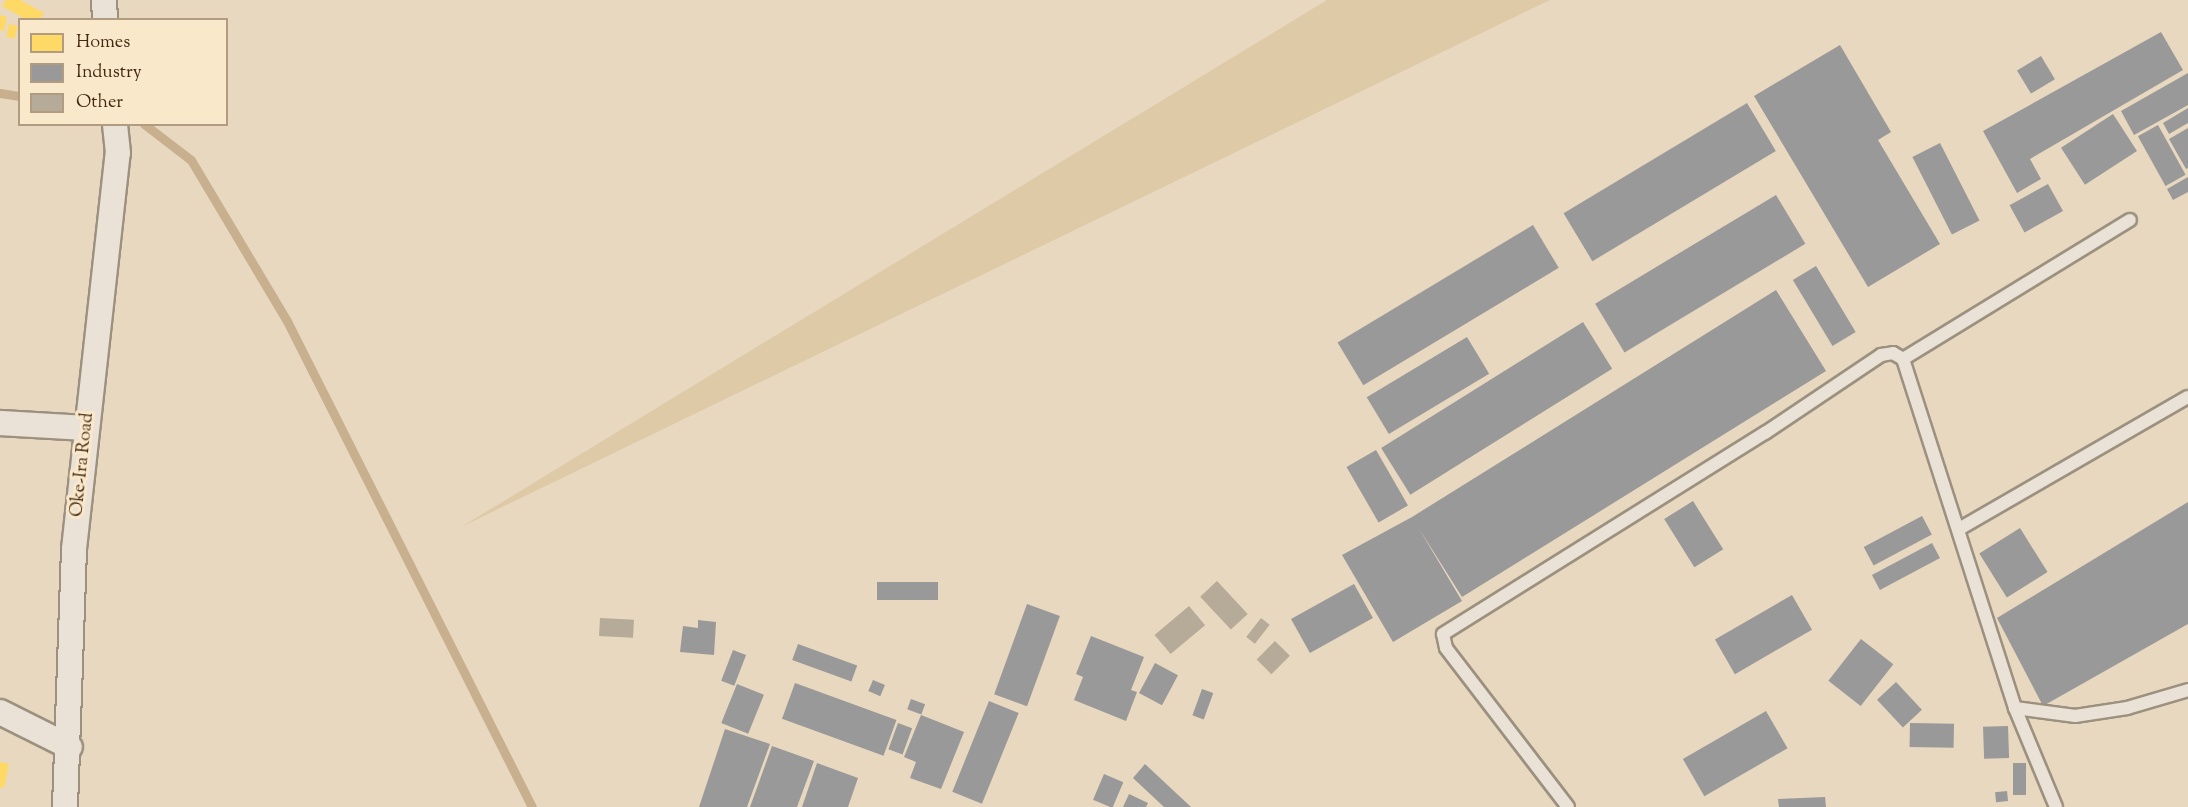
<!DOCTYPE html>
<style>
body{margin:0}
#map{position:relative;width:2188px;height:807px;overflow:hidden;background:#e7d8bf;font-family:"Sorts Mill Goudy",serif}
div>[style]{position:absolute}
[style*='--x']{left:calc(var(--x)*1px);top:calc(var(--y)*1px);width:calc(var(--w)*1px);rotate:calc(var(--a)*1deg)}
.green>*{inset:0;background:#dfcaa7}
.homes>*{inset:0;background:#ffd966;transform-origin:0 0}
.industry>*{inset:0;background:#999;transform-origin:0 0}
.stream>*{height:9px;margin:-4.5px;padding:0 4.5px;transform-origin:4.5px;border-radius:4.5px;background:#c8b08f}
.building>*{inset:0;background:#b6aa98;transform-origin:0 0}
.roads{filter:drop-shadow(2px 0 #9c907f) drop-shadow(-2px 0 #9c907f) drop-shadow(0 2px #9c907f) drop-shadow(0 -2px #9c907f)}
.service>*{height:12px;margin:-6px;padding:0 6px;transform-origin:6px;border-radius:6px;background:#eae2d6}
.minor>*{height:24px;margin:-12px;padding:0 12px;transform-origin:12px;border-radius:12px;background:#eae2d6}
span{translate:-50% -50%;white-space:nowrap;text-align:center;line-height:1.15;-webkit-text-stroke:6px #fae8cb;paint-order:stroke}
.street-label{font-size:18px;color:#442912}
.legend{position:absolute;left:18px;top:18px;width:210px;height:108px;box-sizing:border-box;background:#fae8cb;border:2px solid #b19c81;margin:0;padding:8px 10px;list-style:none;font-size:18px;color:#442912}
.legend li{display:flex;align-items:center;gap:12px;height:30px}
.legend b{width:30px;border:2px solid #b19c81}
</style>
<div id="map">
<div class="green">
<div style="clip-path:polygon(1327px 0,1550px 0,461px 527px)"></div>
</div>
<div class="homes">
<div style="clip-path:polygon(6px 0,20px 0,44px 13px,40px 20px,27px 20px,2px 6px)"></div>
<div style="clip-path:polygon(0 15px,7px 17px,4px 31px,0 30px)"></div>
<div style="left:9px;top:24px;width:9px;height:13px;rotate:13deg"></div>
<div style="clip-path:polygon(0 762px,9px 764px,4px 788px,0 787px)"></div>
</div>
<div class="industry">
<div style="clip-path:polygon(2161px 32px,2183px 70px,2030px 159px,2041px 179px,2017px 193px,1983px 131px)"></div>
<div style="clip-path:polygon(1840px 45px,1891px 132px,1878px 140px,1940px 244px,1868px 287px,1754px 96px)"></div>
<div style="left:2041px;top:56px;width:27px;height:28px;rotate:59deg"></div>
<div style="clip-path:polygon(2188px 73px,2188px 105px,2134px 135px,2121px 111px)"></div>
<div style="left:1747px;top:103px;width:56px;height:214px;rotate:59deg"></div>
<div style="clip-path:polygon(2188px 108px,2188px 123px,2169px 134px,2163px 123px)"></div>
<div style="left:2113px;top:114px;width:44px;height:62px;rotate:57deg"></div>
<div style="left:2158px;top:125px;width:57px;height:23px;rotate:61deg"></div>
<div style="clip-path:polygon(2188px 128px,2188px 168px,2186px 169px,2169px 139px)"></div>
<div style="left:1940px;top:143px;width:87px;height:31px;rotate:63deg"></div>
<div style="clip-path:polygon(2188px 177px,2188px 192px,2173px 200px,2167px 189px)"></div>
<div style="left:2048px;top:184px;width:31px;height:44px;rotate:61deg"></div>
<div style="left:1776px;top:195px;width:57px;height:211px;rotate:59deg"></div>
<div style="left:1533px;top:225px;width:50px;height:228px;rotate:59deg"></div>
<div style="left:1816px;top:266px;width:77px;height:27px;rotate:59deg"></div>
<div style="clip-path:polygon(1776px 290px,1826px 371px,1462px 597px,1418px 527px,1462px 601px,1393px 642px,1342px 555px,1412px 517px)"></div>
<div style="left:1583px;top:322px;width:55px;height:238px;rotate:58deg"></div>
<div style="left:1467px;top:337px;width:43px;height:117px;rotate:59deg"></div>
<div style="left:1376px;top:450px;width:64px;height:34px;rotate:60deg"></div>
<div style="left:1693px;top:501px;width:57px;height:34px;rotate:58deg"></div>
<div style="clip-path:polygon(2188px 502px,2188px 624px,2043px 706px,1997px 618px)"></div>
<div style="left:1922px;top:516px;width:21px;height:66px;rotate:62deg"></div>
<div style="left:2020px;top:528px;width:52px;height:48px;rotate:58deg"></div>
<div style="left:1932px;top:543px;width:17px;height:68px;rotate:62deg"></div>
<div style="left:877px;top:582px;width:61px;height:18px"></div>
<div style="left:1354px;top:584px;width:39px;height:72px;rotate:61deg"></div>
<div style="left:1792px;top:595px;width:40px;height:89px;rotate:60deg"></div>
<div style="left:1027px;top:604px;width:35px;height:96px;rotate:20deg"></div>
<div style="clip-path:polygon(698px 620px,716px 622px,714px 655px,680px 652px,683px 626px,698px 628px)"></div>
<div style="clip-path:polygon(1091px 636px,1144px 657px,1131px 690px,1137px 692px,1126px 721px,1074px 700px,1083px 677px,1076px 674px)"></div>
<div style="left:1861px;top:639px;width:41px;height:53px;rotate:38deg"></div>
<div style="left:798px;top:644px;width:63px;height:17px;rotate:20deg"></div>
<div style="left:733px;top:650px;width:14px;height:33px;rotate:21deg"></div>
<div style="left:1155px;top:663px;width:26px;height:34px;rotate:28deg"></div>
<div style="left:873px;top:680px;width:13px;height:12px;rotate:23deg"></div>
<div style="left:1896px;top:682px;width:38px;height:26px;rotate:47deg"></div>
<div style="left:795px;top:683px;width:108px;height:38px;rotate:20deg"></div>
<div style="left:737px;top:684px;width:29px;height:42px;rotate:22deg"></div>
<div style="left:1202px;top:689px;width:12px;height:28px;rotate:20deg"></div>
<div style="left:911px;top:699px;width:15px;height:11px;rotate:20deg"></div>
<div style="left:989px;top:701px;width:32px;height:98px;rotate:22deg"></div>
<div style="left:1766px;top:711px;width:43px;height:96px;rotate:60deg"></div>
<div style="clip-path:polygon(921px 715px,964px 732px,941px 789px,910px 778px,916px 762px,904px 757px)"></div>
<div style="left:898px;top:723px;width:15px;height:28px;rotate:20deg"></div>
<div style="left:1910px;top:723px;width:44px;height:24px;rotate:1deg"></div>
<div style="left:2008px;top:726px;width:32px;height:25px;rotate:88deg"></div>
<div style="clip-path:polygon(725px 729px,770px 744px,747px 807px,699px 807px)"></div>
<div style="clip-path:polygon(772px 746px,814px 761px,797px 807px,750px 807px)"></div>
<div style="clip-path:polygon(817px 763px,858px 778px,848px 807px,802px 807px)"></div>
<div style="left:2013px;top:763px;width:13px;height:32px"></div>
<div style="clip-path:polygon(1145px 764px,1191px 807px,1164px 807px,1133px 778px)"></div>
<div style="left:1104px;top:774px;width:21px;height:28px;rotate:23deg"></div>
<div style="left:2007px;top:791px;width:10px;height:12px;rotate:84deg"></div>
<div style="clip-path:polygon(1129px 794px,1148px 803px,1146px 807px,1123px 807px)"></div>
<div style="clip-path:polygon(1825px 797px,1826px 807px,1779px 807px,1778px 799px)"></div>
</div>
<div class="stream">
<div style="--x:0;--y:93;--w:20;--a:9"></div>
<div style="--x:144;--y:124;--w:59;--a:37.5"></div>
<div style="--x:191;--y:160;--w:187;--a:59.2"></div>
<div style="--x:287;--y:321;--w:544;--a:63.25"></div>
</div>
<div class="building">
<div style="left:1217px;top:581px;width:45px;height:23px;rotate:47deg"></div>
<div style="left:1189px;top:606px;width:25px;height:45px;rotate:50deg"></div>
<div style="left:600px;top:618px;width:34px;height:18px;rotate:3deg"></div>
<div style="left:1261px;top:618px;width:11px;height:24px;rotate:38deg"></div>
<div style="left:1275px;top:641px;width:21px;height:26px;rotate:45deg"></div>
</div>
<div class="roads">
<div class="service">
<div style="--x:1903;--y:359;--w:266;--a:-31.5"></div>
<div style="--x:1959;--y:529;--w:264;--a:-30"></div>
<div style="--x:2015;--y:708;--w:61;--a:7.6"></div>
<div style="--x:2075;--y:716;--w:53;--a:-8.7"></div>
<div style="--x:2127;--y:708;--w:64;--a:-16.4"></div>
<div style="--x:1568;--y:807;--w:200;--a:-127.5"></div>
<div style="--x:1446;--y:648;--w:14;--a:-102"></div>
<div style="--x:1443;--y:634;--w:380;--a:-32"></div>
<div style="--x:1765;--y:433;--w:140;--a:-33.9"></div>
<div style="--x:1881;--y:355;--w:12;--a:-9"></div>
<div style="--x:1893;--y:353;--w:12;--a:31"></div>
<div style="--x:1903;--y:359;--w:367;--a:72.2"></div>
<div style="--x:2015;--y:708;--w:107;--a:67.5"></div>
</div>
<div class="minor">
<div style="--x:104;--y:0;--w:20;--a:87"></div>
<div style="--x:0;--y:423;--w:87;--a:3.3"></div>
<div style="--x:0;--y:712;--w:78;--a:26.6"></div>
<div style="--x:65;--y:807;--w:258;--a:-88"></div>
<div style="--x:74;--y:549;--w:398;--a:-83.7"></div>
<div style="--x:118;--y:153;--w:29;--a:-96"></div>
</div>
</div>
<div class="street-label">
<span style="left:83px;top:465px;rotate:-84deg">Oke-Ira Road</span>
</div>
<ul class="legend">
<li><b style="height:16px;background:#ffd966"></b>Homes</li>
<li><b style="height:16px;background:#999"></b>Industry</li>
<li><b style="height:16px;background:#b6aa98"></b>Other</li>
</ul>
</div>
